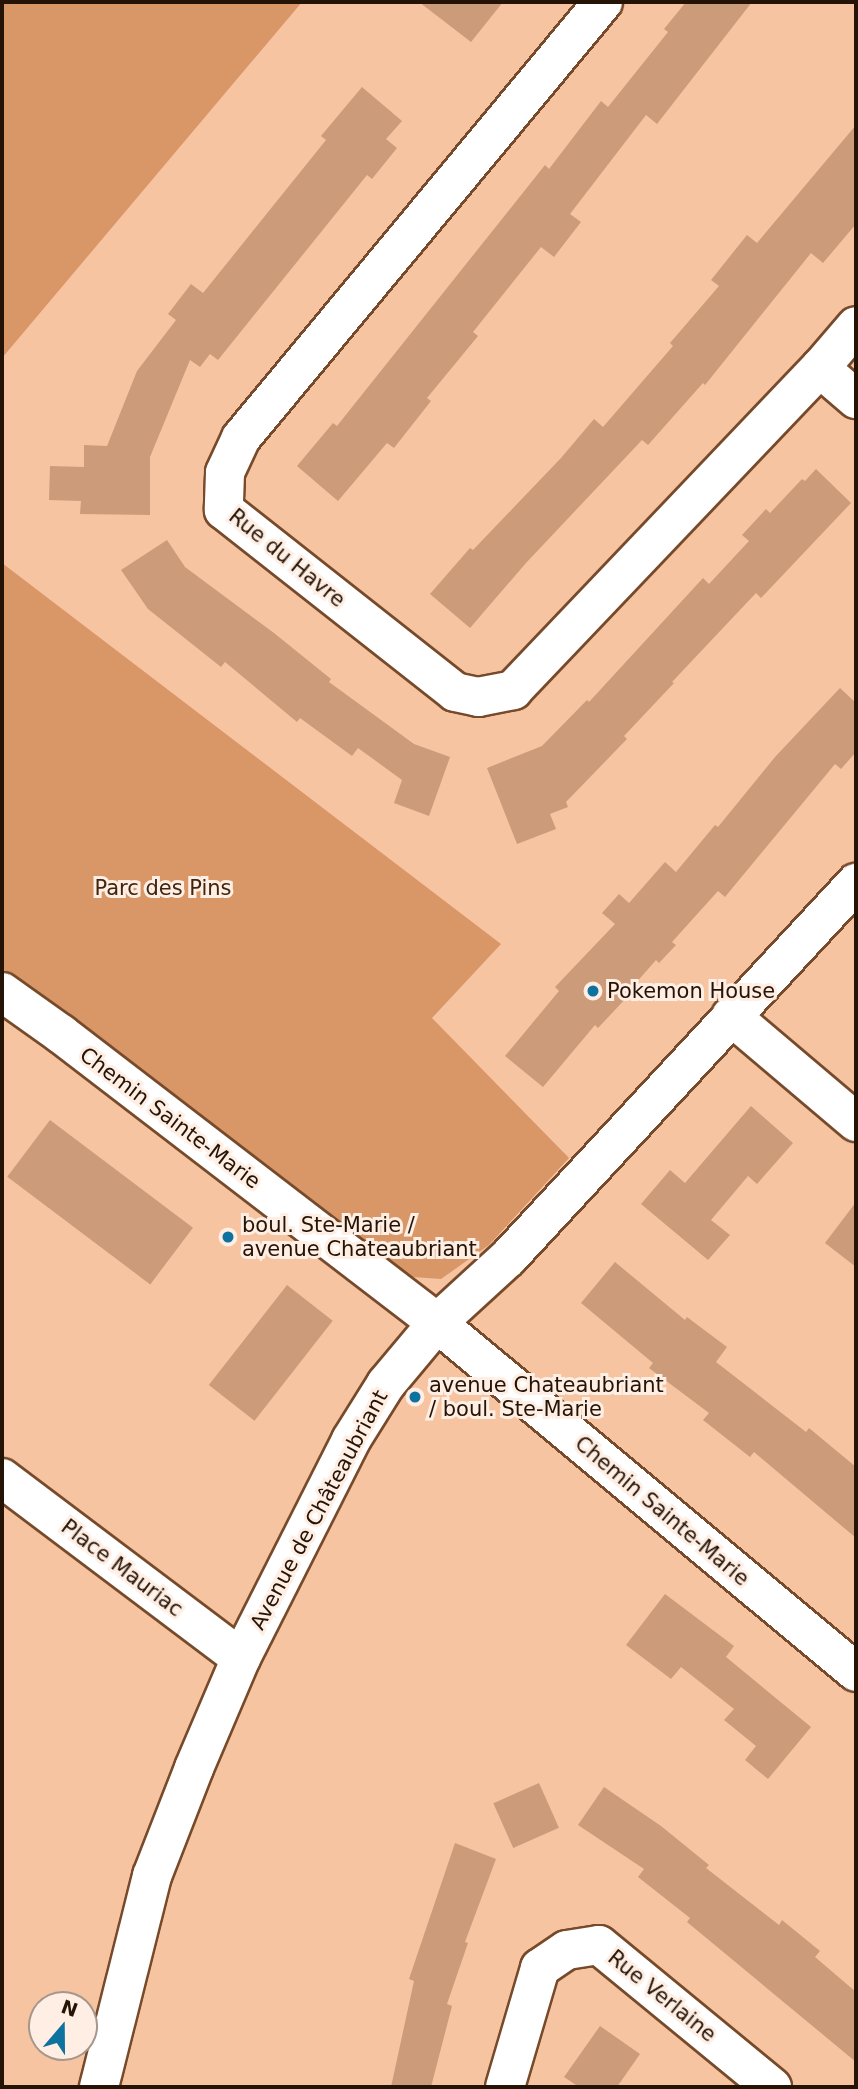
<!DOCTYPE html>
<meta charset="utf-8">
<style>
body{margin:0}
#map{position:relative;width:858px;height:2089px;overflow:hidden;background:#f7c4a1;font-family:"DejaVu Sans",sans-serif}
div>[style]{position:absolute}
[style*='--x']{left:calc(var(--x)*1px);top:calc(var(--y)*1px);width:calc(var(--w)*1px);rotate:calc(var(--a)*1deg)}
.green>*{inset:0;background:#d99667}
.building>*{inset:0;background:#cc9b79;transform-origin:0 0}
.roads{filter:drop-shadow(2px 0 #764a2a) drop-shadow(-2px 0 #764a2a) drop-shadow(0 2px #764a2a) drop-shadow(0 -2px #764a2a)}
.minor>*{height:38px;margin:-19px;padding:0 19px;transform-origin:19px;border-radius:19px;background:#fff}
.dots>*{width:19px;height:19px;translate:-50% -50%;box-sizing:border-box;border:4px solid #feeee3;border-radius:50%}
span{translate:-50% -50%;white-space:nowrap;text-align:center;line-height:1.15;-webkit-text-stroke:6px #feeee3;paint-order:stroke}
.street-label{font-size:21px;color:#251306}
.park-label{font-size:21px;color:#41240d}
.poi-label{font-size:21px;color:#251306}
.left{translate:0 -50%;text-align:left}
.frame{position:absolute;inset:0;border:4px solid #251306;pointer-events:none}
.north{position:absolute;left:28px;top:1991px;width:70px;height:70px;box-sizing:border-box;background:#feeee3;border:2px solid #a7968b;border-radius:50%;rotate:20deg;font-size:19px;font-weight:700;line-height:28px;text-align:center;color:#251306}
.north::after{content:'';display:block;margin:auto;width:24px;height:32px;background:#0e729f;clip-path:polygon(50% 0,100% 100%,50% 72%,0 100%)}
</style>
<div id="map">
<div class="green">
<div style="clip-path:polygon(2px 2px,302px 2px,2px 358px)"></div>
<div style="clip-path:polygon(2px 563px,501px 944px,432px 1018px,569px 1158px,489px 1245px,441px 1279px,399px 1276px,183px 1103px,2px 968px)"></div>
</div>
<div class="building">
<div style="clip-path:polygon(419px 2px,503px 2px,471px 42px)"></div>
<div style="clip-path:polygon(686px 2px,752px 2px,657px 124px,646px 115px,570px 214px,581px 222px,554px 257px,541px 247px,473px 332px,478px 336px,427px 398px,431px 401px,394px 448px,387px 443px,338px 501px,297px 466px,333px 423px,337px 426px,545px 165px,549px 169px,601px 101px,608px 107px,668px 32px,664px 29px)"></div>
<div style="clip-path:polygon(362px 87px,402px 121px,386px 139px,397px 148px,372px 179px,367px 175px,218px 360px,210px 354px,200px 367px,190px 360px,150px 457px,150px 515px,80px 514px,81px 501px,49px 500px,50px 466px,84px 467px,84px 445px,107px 446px,137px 371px,176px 320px,168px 314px,191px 284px,203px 293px,326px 140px,321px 136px)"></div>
<div style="clip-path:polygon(856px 125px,856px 224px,823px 263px,811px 253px,705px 385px,703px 383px,648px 445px,642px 440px,526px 563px,470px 628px,430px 594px,470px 548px,473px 550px,561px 458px,594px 419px,603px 427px,673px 346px,670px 343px,719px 286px,711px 280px,747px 235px,757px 243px)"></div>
<div style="clip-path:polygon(816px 469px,851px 503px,761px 598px,756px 593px,672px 682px,674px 683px,624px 736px,627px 739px,566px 802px,568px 807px,550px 814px,556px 829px,517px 844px,487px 768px,542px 746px,587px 700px,589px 702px,703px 578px,709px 584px,749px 541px,742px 535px,766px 509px,770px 513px,802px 479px,805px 481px)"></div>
<div style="clip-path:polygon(167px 540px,185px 567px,274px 633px,331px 679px,329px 682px,414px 744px,450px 757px,429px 816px,394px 803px,402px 780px,358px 748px,352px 756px,300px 718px,297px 722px,225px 662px,221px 667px,148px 609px,121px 570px)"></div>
<div style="clip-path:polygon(840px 688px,856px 703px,856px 752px,841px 769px,835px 764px,725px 897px,718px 891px,672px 942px,676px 945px,659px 963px,656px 960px,628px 992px,630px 994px,598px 1028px,595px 1025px,543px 1087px,505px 1056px,559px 991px,555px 987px,615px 924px,602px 913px,619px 894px,629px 903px,665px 862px,676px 872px,715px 825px,718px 827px,775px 757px)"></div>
<div style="clip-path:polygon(751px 1106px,793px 1143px,757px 1184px,748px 1176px,711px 1220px,730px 1235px,708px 1260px,641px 1204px,670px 1170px,685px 1183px)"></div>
<div style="left:50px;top:1120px;width:179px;height:71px;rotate:37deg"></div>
<div style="clip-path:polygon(856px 1202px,856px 1267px,825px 1243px)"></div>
<div style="clip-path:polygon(615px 1262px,685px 1320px,687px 1317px,727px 1347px,716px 1362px,806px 1432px,809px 1428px,856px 1467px,856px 1538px,754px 1452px,750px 1457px,703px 1420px,709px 1413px,649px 1368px,653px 1363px,581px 1303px)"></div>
<div style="left:287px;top:1285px;width:58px;height:127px;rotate:38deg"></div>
<div style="clip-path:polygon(665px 1594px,734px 1646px,726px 1657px,811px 1727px,768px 1779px,745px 1760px,756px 1746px,724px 1720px,734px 1709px,681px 1667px,671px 1679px,626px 1645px)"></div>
<div style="left:539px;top:1783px;width:49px;height:50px;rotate:66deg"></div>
<div style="clip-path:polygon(604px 1787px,661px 1826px,709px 1865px,706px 1868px,779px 1925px,782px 1920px,820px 1951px,815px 1957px,856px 1992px,856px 2062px,687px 1922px,690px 1918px,638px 1877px,644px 1869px,578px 1825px)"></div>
<div style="clip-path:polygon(455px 1843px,496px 1859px,465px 1942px,468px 1943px,447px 2004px,452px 2006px,431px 2087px,391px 2087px,414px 1981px,409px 1979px)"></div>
<div style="clip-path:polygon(600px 2026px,640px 2054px,617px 2087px,579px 2087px,564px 2077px)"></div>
</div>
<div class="roads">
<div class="minor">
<div style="--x:603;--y:2;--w:567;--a:129.7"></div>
<div style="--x:241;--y:438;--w:38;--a:115"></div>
<div style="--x:225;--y:473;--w:37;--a:92"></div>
<div style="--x:224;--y:510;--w:294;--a:38.2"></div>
<div style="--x:455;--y:692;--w:24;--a:12"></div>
<div style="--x:478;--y:697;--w:36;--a:-11"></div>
<div style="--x:513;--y:690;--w:445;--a:-46.4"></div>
<div style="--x:820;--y:368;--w:55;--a:-49.4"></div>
<div style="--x:820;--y:368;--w:48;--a:40.7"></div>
<div style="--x:2;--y:992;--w:72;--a:35.4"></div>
<div style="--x:61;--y:1034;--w:474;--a:37.5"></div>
<div style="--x:437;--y:1323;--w:545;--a:39.79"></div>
<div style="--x:731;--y:1016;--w:164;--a:40.3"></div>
<div style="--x:2;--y:1478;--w:299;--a:37"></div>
<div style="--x:99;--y:2087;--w:218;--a:-75.9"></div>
<div style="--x:152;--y:1876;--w:116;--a:-68.7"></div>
<div style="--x:194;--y:1768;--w:120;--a:-66.9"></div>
<div style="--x:241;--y:1658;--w:244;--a:-63.2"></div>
<div style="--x:351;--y:1440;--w:66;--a:-58"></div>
<div style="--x:386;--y:1384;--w:80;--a:-50.1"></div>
<div style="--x:437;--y:1323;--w:96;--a:-42.5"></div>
<div style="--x:508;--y:1258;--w:512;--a:-47.14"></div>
<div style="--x:505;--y:2087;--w:124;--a:-73.6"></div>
<div style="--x:540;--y:1968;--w:32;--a:-34"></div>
<div style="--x:567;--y:1950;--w:32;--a:-9"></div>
<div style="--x:599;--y:1945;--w:224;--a:39.4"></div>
</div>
</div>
<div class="dots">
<div style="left:593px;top:991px;background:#0e729f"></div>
<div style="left:228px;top:1237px;background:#0e729f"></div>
<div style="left:415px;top:1397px;background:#0e729f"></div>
</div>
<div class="street-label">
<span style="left:287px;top:558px;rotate:39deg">Rue du Havre</span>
<span style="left:170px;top:1118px;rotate:37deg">Chemin Sainte-Marie</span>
<span style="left:319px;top:1510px;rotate:-62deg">Avenue de Châteaubriant</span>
<span style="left:662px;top:1511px;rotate:40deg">Chemin Sainte-Marie</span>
<span style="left:122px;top:1568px;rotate:37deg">Place Mauriac</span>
<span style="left:662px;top:1996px;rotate:39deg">Rue Verlaine</span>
</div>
<div class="park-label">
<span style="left:163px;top:888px">Parc des Pins</span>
</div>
<div class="poi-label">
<span class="left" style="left:607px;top:991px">Pokemon House</span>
<span class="left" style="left:242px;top:1237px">boul. Ste-Marie /<br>avenue Chateaubriant</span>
<span class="left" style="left:429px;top:1397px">avenue Chateaubriant<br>/ boul. Ste-Marie</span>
</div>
<div class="frame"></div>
<div class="north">N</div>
</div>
